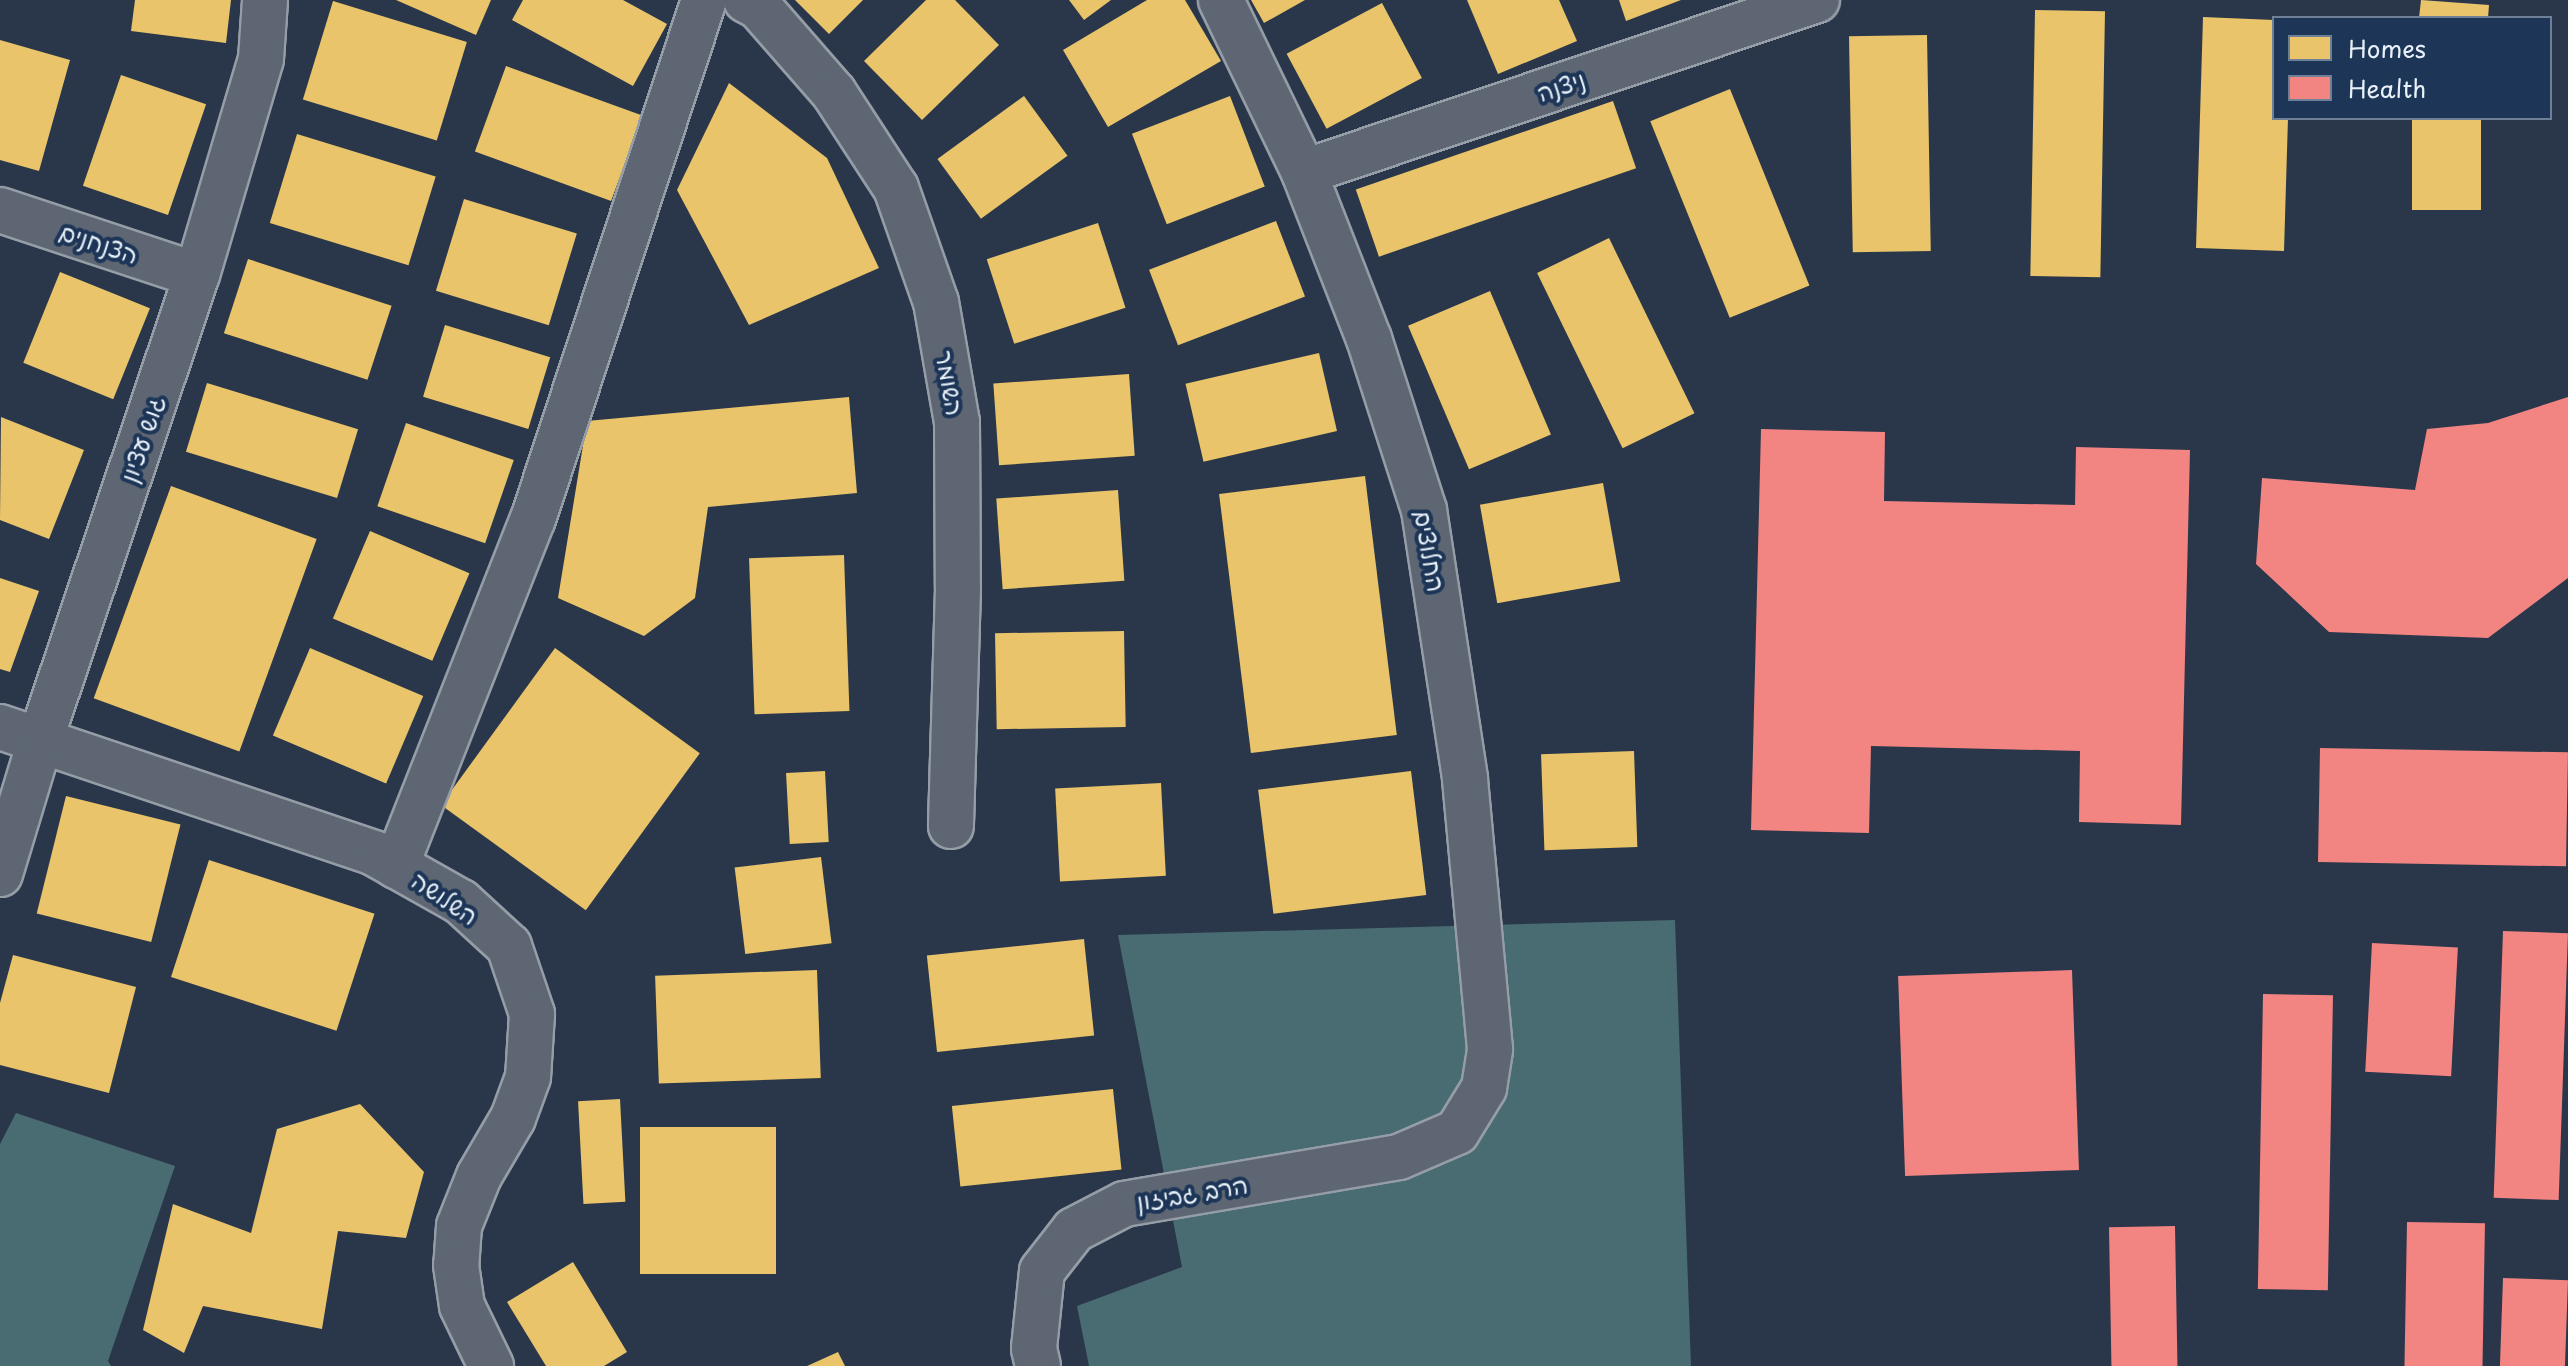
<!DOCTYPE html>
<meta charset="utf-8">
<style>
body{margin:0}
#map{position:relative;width:2568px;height:1366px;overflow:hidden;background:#2a374a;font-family:"Playpen Sans","Playpen Sans Hebrew",sans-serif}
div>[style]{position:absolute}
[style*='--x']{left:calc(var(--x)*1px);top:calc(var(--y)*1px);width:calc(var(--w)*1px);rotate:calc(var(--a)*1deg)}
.green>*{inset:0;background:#486c72}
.homes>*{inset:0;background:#e9c46a;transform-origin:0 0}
.health>*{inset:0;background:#f28482;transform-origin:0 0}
.roads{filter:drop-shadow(2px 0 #959da7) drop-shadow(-2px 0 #959da7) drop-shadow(0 2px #959da7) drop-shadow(0 -2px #959da7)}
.minor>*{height:44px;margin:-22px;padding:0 22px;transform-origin:22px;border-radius:22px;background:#5d6672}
span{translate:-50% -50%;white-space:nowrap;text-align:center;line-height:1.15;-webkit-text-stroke:8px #1d3557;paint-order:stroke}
.street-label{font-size:24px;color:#e8f1f8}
.legend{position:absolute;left:2272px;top:16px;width:280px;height:104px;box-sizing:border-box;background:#1d3557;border:2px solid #6e8097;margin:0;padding:10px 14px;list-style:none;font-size:24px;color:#e8f1f8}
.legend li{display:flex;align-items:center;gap:16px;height:40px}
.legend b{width:40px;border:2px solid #6e8097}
</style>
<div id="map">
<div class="green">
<div style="clip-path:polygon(1675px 920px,1691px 1366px,1089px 1366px,1077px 1306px,1182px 1267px,1118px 935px)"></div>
<div style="clip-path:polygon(16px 1113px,175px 1166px,108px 1361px,111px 1366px,0 1366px,0 1144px)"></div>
</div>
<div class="homes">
<div style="clip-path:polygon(135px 0,231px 0,226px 43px,131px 31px)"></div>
<div style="clip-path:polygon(396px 0,491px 0,476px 35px)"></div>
<div style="clip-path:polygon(523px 0,623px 0,667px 24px,633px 86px,512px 20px)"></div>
<div style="clip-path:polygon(795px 0,863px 0,829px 34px)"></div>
<div style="clip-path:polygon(926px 0,955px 0,999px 45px,922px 120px,864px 61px)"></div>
<div style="clip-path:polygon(1069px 0,1111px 0,1084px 20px)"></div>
<div style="clip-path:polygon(1147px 0,1185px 0,1221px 61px,1108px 127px,1063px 50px)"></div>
<div style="clip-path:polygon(1251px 0,1305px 0,1264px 23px)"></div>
<div style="clip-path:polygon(1467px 0,1559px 0,1577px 41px,1498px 74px)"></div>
<div style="clip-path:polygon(1619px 0,1681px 0,1626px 21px)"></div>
<div style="clip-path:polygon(2421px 0,2489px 5px,2488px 18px,2419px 18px)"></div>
<div style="left:333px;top:1px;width:140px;height:103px;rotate:17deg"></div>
<div style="left:1382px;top:3px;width:85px;height:108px;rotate:62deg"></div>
<div style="left:2035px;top:10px;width:70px;height:266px;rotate:1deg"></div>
<div style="clip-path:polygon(2203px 17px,2274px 20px,2274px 118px,2288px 118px,2284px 251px,2196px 248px)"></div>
<div style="left:1927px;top:35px;width:216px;height:78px;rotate:89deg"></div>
<div style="clip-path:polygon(0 40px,70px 60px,39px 171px,0 160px)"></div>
<div style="left:506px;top:66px;width:145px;height:91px;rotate:20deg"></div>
<div style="left:121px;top:75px;width:90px;height:117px;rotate:19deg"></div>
<div style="clip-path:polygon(729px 83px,827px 158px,879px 268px,749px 325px,677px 190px)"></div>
<div style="left:1730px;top:89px;width:212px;height:86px;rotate:68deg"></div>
<div style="left:1024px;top:96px;width:74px;height:107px;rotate:54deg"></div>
<div style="left:1230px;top:96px;width:97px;height:105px;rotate:69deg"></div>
<div style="left:1613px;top:101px;width:71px;height:272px;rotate:71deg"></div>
<div style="left:2412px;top:118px;width:69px;height:92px"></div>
<div style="left:297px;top:134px;width:145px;height:93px;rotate:17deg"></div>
<div style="left:464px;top:199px;width:118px;height:96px;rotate:17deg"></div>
<div style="left:1276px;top:221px;width:81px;height:136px;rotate:69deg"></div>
<div style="left:1098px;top:223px;width:89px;height:117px;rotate:72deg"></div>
<div style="left:1609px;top:238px;width:195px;height:80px;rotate:64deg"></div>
<div style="left:248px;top:259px;width:151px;height:78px;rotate:18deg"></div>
<div style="left:60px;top:272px;width:97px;height:98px;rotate:22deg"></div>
<div style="left:1490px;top:291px;width:156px;height:89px;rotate:67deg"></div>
<div style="left:445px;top:325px;width:110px;height:75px;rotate:17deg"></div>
<div style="left:1319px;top:353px;width:80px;height:137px;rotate:77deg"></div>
<div style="left:1129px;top:374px;width:82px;height:136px;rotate:86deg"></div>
<div style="left:207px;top:383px;width:158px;height:72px;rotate:17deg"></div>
<div style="clip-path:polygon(849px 397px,857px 493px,708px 507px,695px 598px,644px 636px,558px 598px,587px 421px)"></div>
<div style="clip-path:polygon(1px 417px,84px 450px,49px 539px,0 520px)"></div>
<div style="left:406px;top:423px;width:114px;height:88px;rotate:19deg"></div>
<div style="left:1365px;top:476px;width:261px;height:147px;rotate:83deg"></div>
<div style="left:1603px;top:483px;width:100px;height:125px;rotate:80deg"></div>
<div style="left:171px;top:486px;width:155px;height:226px;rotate:20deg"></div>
<div style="left:1118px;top:490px;width:91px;height:122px;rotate:86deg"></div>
<div style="left:370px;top:531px;width:108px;height:95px;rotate:23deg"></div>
<div style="left:844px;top:555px;width:156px;height:95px;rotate:88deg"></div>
<div style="clip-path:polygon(0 578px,39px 591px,10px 672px,0 669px)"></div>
<div style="left:1124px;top:631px;width:96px;height:129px;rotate:89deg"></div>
<div style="left:310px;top:648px;width:123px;height:95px;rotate:23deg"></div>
<div style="left:555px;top:648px;width:179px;height:194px;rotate:36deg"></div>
<div style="left:1634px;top:751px;width:96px;height:93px;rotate:88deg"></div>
<div style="left:825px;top:771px;width:71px;height:39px;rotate:87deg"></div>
<div style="left:1411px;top:771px;width:125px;height:154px;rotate:83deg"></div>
<div style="left:1161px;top:783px;width:93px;height:106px;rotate:87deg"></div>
<div style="left:66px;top:796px;width:118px;height:121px;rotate:14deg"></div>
<div style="left:821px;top:857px;width:87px;height:87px;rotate:83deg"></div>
<div style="left:209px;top:860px;width:174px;height:123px;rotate:18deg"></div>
<div style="left:1084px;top:939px;width:97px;height:158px;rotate:84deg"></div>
<div style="clip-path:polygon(13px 955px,136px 987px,109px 1093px,0 1065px,0 1003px)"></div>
<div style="left:817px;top:970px;width:108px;height:162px;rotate:88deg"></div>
<div style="left:1113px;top:1089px;width:81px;height:162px;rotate:84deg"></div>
<div style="left:620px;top:1099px;width:103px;height:42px;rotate:87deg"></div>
<div style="clip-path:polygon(360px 1104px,424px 1172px,406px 1238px,338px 1231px,322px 1329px,203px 1306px,184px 1353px,143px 1330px,173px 1204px,251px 1233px,277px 1129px)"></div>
<div style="left:640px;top:1127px;width:136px;height:147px"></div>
<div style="clip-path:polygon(573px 1262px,627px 1352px,604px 1366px,546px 1366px,507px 1302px)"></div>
<div style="clip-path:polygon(838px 1352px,845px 1366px,807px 1366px)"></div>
</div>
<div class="health">
<div style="clip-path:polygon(2568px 397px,2568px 578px,2488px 638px,2329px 632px,2256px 564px,2262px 478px,2415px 490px,2427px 429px,2488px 423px)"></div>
<div style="clip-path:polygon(1761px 429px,1885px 432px,1884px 501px,2075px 505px,2076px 447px,2190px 450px,2181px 825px,2079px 822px,2080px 751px,1871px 746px,1869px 833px,1751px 830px)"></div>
<div style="left:2320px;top:748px;width:248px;height:114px;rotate:1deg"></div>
<div style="left:2503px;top:931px;width:65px;height:267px;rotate:2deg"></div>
<div style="left:2372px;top:943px;width:86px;height:129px;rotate:3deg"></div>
<div style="left:2072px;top:970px;width:200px;height:174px;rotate:88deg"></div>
<div style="left:2263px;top:994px;width:70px;height:295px;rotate:1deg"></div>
<div style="left:2407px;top:1222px;width:78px;height:144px;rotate:1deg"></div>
<div style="left:2175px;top:1226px;width:140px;height:66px;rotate:89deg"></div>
<div style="left:2503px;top:1278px;width:65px;height:88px;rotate:2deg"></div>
</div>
<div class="roads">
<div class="minor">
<div style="--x:746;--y:0;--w:15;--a:28"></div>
<div style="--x:759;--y:7;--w:114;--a:48.9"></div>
<div style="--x:834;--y:93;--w:113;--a:56.9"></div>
<div style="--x:896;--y:188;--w:121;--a:70.7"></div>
<div style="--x:936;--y:302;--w:122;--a:80.1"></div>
<div style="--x:957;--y:422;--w:166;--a:89.7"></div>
<div style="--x:958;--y:588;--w:238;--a:91.7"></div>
<div style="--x:1304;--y:172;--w:541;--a:-18.54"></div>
<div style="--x:0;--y:210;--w:207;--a:18.3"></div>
<div style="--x:0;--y:727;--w:395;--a:18.6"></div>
<div style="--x:374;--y:853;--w:100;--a:29.4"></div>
<div style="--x:461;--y:902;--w:65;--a:42.5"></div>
<div style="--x:509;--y:946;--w:72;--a:71.3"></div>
<div style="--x:532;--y:1014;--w:63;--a:93.6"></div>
<div style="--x:528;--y:1077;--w:44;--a:110.1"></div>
<div style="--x:513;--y:1118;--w:67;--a:120.4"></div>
<div style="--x:479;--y:1176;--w:54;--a:111.8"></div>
<div style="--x:459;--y:1226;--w:39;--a:94"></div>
<div style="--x:456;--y:1265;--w:41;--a:81.7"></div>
<div style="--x:462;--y:1306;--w:67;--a:64.2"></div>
<div style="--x:396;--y:866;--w:373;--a:-68.5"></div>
<div style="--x:533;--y:519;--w:546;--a:-71.76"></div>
<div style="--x:0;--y:874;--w:142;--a:-73.2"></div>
<div style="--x:41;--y:738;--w:489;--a:-71.4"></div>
<div style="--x:197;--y:275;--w:225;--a:-73.5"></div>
<div style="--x:261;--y:59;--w:59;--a:-86.1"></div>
<div style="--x:1038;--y:1366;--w:18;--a:-103"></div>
<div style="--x:1034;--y:1348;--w:77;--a:-84.1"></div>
<div style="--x:1042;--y:1271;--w:52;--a:-52"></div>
<div style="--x:1074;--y:1230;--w:56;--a:-27.5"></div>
<div style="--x:1124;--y:1204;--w:279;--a:-9.7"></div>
<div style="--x:1399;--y:1157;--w:63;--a:-23.3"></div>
<div style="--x:1457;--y:1132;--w:52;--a:-58.5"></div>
<div style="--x:1484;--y:1088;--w:39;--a:-81"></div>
<div style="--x:1490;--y:1049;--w:272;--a:-95.3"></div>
<div style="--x:1465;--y:778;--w:271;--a:-98.7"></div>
<div style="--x:1424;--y:510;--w:180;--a:-107.8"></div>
<div style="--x:1369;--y:339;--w:179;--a:-111.3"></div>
<div style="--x:1304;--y:172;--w:191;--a:-115.8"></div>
</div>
</div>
<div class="street-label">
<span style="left:1561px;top:86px;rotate:-18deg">ניצנה</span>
<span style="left:99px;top:243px;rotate:18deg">הצנחנים</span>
<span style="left:950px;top:383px;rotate:80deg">השומר</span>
<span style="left:142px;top:439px;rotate:-71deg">גוש עציון</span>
<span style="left:1430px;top:551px;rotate:80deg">החלוצים</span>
<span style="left:445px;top:898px;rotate:34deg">השלושה</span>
<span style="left:1192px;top:1193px;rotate:-9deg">הרב גביזון</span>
</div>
<ul class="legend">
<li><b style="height:22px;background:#e9c46a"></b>Homes</li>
<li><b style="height:22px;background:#f28482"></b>Health</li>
</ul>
</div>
